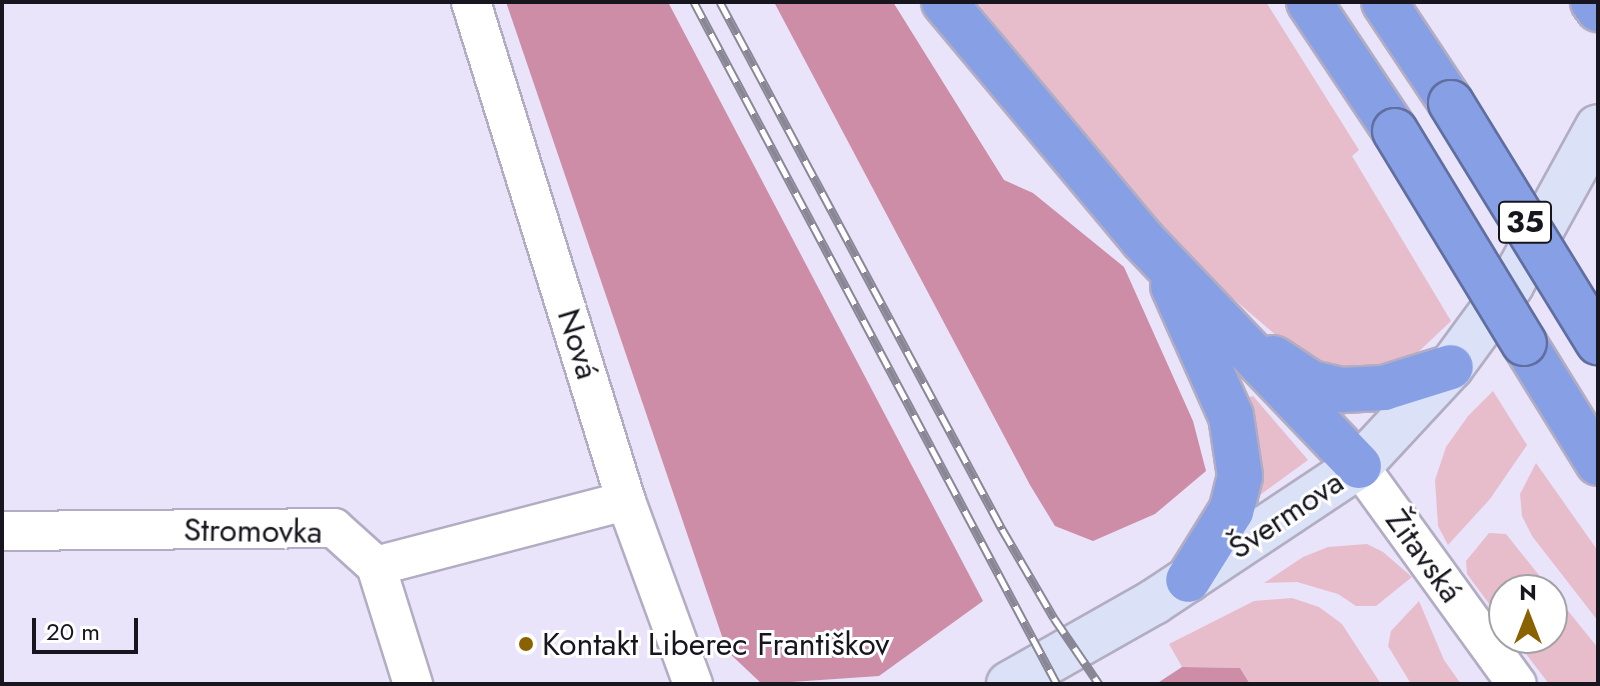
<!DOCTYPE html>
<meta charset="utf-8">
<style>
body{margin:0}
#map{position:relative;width:1600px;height:686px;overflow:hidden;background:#e9e4fa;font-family:Jost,sans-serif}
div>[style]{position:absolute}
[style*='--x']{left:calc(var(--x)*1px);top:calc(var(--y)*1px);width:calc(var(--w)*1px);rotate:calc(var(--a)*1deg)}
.green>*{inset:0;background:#e7bdcc}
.forest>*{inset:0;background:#cd8da6}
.roads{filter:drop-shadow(2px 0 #b2adc2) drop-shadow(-2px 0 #b2adc2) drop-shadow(0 2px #b2adc2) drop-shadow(0 -2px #b2adc2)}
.street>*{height:38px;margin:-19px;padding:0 19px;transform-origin:19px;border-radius:19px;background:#fff}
.secondary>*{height:44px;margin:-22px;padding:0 22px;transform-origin:22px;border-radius:22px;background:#dbe2f7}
.highway>*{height:44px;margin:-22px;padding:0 22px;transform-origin:22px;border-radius:22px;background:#879fe5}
.rail>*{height:9px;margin-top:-4.5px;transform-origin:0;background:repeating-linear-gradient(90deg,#fff 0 18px,#898695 0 36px);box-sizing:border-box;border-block:2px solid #898695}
.bridges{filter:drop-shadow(2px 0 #606f9f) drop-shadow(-2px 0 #606f9f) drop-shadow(0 2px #606f9f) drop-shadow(0 -2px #606f9f)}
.highway-bridge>*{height:44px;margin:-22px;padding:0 22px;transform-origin:22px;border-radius:22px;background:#879fe5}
.dots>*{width:22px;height:22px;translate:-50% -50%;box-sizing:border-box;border:4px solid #fff;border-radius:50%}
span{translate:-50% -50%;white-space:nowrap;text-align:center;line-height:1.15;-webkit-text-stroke:6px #fff;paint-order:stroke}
.shield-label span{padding:2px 6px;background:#fff;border:2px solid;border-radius:6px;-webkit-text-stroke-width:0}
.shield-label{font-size:30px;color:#17151d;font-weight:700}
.street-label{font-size:32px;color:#17151d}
.poi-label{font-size:32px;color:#17151d}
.left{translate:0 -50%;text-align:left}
.frame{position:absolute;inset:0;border:4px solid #17151d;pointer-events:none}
.north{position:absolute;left:1488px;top:574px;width:80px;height:80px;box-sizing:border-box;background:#fff;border:2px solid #a2a1a5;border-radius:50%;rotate:0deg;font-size:22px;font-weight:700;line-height:32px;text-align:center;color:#17151d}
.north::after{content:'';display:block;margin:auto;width:28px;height:36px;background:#8b6203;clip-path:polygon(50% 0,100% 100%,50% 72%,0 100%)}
.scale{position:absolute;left:32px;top:618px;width:106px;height:36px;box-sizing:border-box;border:4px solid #17151d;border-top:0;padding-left:10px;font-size:24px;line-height:28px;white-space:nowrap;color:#17151d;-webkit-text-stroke:6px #fff;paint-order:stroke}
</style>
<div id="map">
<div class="green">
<div style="clip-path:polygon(977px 2px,1266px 2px,1359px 150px,1352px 156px,1451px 321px,1413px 357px,1354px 376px,1298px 354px,1223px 290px,1131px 193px)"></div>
<div style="clip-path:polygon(1493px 391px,1527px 445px,1490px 499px,1448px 545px,1438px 526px,1435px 480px,1446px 447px,1468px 416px)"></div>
<div style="clip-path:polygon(1253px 396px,1308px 460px,1253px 500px,1246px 398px)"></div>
<div style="clip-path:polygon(1536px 463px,1598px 551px,1598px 621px,1532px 536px,1522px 516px,1520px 494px)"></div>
<div style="clip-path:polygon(1489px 533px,1506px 534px,1551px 590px,1504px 590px,1504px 624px,1467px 574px,1466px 561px)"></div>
<div style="clip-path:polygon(1367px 544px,1383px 552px,1412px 577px,1376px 606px,1356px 606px,1338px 594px,1297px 582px,1264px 583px,1303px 557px,1328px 547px)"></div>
<div style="clip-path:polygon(1552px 591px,1598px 648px,1598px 684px,1549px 684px,1514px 638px,1552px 638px)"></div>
<div style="clip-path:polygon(1292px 598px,1319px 607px,1342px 624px,1381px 684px,1250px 684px,1240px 668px,1182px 667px,1169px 644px,1254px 601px)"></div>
<div style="clip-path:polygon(1419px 601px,1444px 660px,1461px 684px,1411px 684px,1388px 646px,1391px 631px)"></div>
</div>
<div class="forest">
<div style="clip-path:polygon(506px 2px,668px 2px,983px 601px,879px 676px,762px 684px,727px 651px)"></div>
<div style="clip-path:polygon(774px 2px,893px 2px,1004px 180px,1033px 193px,1124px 267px,1193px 421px,1206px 471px,1155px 514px,1093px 541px,1055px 526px,1030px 485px)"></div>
<div style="clip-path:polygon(1182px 667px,1240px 668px,1250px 684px,1156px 684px)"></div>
</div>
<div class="roads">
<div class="street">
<div style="--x:471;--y:2;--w:523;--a:72.74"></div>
<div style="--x:626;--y:501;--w:195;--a:69.9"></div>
<div style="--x:1359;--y:466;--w:269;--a:54.1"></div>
<div style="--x:2;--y:531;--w:332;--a:-0.5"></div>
<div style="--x:334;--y:528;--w:57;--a:42.1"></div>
<div style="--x:376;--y:566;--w:258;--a:-14.6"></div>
<div style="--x:376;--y:566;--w:124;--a:72.6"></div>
</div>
<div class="secondary">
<div style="--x:1009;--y:684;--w:167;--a:-29.5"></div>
<div style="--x:1154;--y:602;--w:246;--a:-33.6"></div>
<div style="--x:1359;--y:466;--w:135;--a:-47.1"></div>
<div style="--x:1451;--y:367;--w:102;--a:-53.8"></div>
<div style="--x:1511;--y:285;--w:180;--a:-61.2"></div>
</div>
<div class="highway">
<div style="--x:944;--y:2;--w:309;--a:50.1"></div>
<div style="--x:1142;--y:239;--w:314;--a:46.3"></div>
<div style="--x:1309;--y:2;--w:155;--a:56.3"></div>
<div style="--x:1384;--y:2;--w:121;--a:56.4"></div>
<div style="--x:1593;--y:2;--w:9;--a:54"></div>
<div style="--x:1173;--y:286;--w:142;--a:66"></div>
<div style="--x:1231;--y:416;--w:61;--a:81.5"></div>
<div style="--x:1240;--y:476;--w:36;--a:104"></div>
<div style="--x:1231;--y:511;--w:81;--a:121.9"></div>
<div style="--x:1524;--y:343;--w:141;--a:58.3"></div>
<div style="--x:1273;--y:358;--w:45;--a:33.3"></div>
<div style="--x:1311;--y:383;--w:32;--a:13"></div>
<div style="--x:1342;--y:390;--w:42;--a:-2.7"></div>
<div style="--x:1384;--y:388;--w:70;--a:-17.4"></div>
</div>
</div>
<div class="rail">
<div style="--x:694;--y:2;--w:773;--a:61.98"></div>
<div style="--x:720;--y:2;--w:598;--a:61.85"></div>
<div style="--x:1002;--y:529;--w:103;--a:59.7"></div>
<div style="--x:1054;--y:618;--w:80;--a:55.7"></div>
</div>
<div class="bridges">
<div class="highway-bridge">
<div style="--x:1451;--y:103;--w:281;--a:58.4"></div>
<div style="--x:1395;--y:131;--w:248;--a:58.7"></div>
</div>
</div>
<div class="dots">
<div style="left:526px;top:644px;background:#8b6203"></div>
</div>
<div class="shield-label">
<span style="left:1525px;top:222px">35</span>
</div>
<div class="street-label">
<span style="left:578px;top:344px;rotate:73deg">Nová</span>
<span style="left:1286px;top:515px;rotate:-34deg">Švermova</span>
<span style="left:253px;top:531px;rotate:1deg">Stromovka</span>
<span style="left:1424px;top:556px;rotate:54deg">Žitavská</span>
</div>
<div class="poi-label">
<span class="left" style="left:542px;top:644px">Kontakt Liberec Františkov</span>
</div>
<div class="frame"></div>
<div class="north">N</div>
<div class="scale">20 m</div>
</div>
